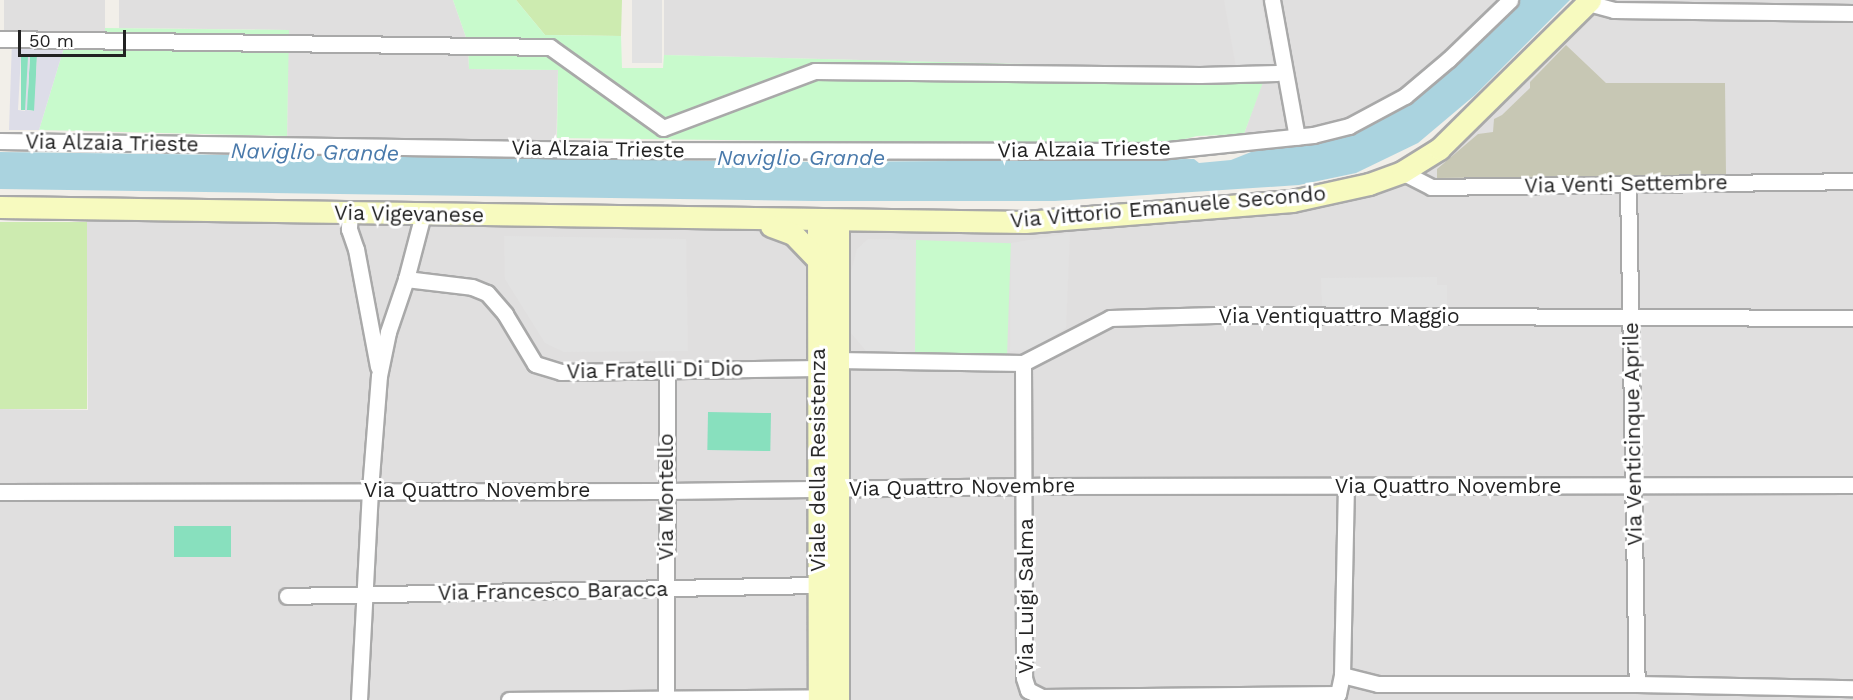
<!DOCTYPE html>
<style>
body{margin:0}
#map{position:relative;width:1853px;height:700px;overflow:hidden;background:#f2efe9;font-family:"Work Sans",sans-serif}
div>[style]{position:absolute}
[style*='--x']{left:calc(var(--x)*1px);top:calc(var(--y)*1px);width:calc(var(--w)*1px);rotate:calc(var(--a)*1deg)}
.residential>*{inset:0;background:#e0dfdf;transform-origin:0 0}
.construction>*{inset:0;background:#c7c7b4}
.grass>*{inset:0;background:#cdebb0;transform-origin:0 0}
.park>*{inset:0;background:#c8facc;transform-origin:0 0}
.pitch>*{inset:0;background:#88e0be;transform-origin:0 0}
.parking>*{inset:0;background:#e2e2e2;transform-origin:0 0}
.plaza>*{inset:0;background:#dddde8}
.water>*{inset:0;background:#aad3df}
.roads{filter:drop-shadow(2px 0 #a9a9a9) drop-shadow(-2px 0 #a9a9a9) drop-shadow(0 2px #a9a9a9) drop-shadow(0 -2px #a9a9a9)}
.street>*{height:15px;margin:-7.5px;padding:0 7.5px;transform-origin:7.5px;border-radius:7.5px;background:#fff}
.secondary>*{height:21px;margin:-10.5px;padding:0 10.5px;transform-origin:10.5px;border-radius:10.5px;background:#f7fabf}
span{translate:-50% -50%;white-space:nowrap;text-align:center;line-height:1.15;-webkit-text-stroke:6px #fff;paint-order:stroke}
.street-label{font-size:21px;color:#222}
.water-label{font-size:22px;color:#4a7aab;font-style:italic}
.scale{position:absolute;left:18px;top:30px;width:108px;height:27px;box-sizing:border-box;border:3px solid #222;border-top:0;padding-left:8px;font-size:18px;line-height:21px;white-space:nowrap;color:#222;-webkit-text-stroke:4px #fff;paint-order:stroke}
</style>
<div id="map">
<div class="residential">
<div style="left:4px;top:0;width:101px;height:34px"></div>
<div style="clip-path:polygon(119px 0,453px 0,468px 43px,469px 69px,558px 70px,556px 155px,287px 153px,288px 30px,119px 28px)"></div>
<div style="clip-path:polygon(664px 0,1515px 0,1450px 64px,1351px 128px,1246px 149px,1244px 134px,1268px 66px,1181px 68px,664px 55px)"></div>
<div style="clip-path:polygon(1577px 0,1853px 0,1853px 700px,0 700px,0 409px,88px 410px,86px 196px,1029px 211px,1306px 191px,1353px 180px,1404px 160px,1463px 117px)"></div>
</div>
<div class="construction">
<div style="clip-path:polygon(1566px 45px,1606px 83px,1725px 83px,1726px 175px,1437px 178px,1437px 169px,1478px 134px,1493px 132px,1494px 119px,1502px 115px,1530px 88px,1530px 82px)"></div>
</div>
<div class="grass">
<div style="clip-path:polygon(516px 0,622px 0,621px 36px,545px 35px)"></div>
<div style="left:0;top:222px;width:87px;height:187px"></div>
</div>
<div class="park">
<div style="clip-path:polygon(453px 0,516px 0,545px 35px,621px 36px,622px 68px,663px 68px,664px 55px,1181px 68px,1269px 66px,1244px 134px,1197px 136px,1161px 145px,557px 138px,558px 70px,469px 69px,468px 43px)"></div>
<div style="clip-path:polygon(105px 28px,289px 30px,287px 136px,39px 130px,66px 41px,105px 38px)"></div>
<div style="left:916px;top:240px;width:95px;height:115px;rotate:2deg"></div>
</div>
<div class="pitch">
<div style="left:21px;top:55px;width:7px;height:55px"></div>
<div style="clip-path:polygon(30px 55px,37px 55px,35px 111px,27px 110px)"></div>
<div style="left:708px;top:412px;width:63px;height:38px;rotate:1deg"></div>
<div style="left:174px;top:526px;width:57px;height:31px"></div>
</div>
<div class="parking">
<div style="left:632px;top:0;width:30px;height:63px"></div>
<div style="clip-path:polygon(1224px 0,1261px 0,1273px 66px,1236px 67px)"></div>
<div style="clip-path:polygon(1070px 233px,1066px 328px,1033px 349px,1010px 351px,1011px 243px)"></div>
<div style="clip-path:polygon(504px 236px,686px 239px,688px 351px,564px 352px,545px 343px,505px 279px)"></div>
<div style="clip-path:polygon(868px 239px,916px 240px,915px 355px,866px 351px,850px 332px,850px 276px,857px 249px)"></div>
<div style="clip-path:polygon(1437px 277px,1437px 285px,1447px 285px,1447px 308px,1322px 309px,1321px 278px)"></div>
</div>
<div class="plaza">
<div style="clip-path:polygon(evenodd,12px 40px,66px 41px,39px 130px,9px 130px,12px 40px,21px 55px,28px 56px,25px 111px,18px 110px,21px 55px,12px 40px,30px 55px,37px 56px,34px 111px,27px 110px,30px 55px)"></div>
</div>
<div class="water">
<div style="clip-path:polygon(1518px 0,1570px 0,1475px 95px,1418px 143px,1356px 173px,1299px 185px,1055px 201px,813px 201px,0 189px,0 152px,818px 162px,1194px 159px,1199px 163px,1231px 160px,1251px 152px,1332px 138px,1363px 124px,1452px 65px)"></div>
</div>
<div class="roads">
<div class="street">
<div style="--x:1272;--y:0;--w:139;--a:79.7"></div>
<div style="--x:1588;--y:3;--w:27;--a:15"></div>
<div style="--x:1614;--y:10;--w:239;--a:0.7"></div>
<div style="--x:0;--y:39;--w:550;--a:0.83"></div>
<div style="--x:550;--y:47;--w:139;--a:35.6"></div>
<div style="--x:663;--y:128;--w:162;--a:-20.6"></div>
<div style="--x:815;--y:71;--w:385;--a:0.6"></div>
<div style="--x:1200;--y:75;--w:77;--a:-1.5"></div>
<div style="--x:0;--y:141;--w:604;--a:0.85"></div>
<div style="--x:604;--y:150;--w:555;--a:0.1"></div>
<div style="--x:1159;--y:151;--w:155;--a:-5.9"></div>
<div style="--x:1313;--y:135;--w:37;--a:-14"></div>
<div style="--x:1349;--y:126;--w:64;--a:-28.2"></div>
<div style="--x:1405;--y:96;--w:57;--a:-40.1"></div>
<div style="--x:1449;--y:59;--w:85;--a:-44"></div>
<div style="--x:1402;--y:172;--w:33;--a:27"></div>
<div style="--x:1431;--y:187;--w:422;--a:-0.8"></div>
<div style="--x:1628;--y:185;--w:499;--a:89"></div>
<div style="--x:350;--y:213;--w:16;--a:94"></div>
<div style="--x:349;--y:229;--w:21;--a:71"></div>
<div style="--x:356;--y:249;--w:120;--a:79.4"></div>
<div style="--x:406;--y:279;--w:66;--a:6.9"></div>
<div style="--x:472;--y:287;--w:16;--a:22"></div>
<div style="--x:487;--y:293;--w:28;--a:49"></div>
<div style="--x:505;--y:314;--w:58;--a:59"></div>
<div style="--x:535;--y:364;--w:27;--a:17"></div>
<div style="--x:561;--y:372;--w:257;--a:-0.9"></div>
<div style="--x:818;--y:368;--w:20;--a:-24"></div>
<div style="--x:836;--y:360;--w:187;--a:0.9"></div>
<div style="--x:1023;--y:363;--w:98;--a:-27.3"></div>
<div style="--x:1110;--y:318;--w:105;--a:-1.6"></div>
<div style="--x:1215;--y:315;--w:638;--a:0.27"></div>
<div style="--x:1023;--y:363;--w:315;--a:89.8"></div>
<div style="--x:1024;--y:678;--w:13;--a:72"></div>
<div style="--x:1028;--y:690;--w:16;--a:27"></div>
<div style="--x:1042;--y:697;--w:296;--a:-0.6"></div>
<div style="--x:1338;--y:694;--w:19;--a:-78"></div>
<div style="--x:1342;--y:675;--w:188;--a:-88.8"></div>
<div style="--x:0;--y:492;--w:665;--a:-0.09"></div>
<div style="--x:665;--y:491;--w:376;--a:-0.8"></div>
<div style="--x:1041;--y:486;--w:812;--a:-0.07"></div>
<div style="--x:287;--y:596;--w:531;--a:-1.19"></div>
<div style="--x:1342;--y:675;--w:37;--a:14"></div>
<div style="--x:1378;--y:684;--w:259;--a:0"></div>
<div style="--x:1637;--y:684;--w:216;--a:1.1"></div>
<div style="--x:359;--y:700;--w:210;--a:-87"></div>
<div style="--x:370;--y:490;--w:114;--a:-85.5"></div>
<div style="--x:379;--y:376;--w:45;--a:-78.4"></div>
<div style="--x:388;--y:332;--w:56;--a:-71.2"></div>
<div style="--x:406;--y:279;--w:67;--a:-75.3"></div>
<div style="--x:509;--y:700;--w:318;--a:-0.5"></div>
<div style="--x:666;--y:700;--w:331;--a:-89.8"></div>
</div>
<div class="secondary">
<div style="--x:0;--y:207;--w:1025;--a:0.84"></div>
<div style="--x:1025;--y:222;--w:268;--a:-4.5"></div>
<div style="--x:1292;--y:201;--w:79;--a:-12.4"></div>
<div style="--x:1369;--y:184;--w:35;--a:-20"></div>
<div style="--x:1402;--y:172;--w:44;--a:-31.9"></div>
<div style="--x:1439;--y:149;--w:212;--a:-44.6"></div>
<div style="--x:818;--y:221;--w:479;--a:89.9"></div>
<div style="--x:838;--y:221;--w:479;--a:90"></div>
<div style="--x:771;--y:226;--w:23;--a:20"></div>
<div style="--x:793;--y:234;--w:36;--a:46"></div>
</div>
</div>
<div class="street-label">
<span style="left:112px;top:143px;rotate:1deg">Via Alzaia Trieste</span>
<span style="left:598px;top:149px;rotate:1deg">Via Alzaia Trieste</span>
<span style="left:1084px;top:149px;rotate:-1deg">Via Alzaia Trieste</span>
<span style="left:1626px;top:184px;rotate:-1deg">Via Venti Settembre</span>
<span style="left:1168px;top:207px;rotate:-5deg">Via Vittorio Emanuele Secondo</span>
<span style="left:409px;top:214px;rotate:1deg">Via Vigevanese</span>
<span style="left:1339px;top:316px">Via Ventiquattro Maggio</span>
<span style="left:655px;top:370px;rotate:-1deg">Via Fratelli Di Dio</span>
<span style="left:1633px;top:434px;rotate:-91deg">Via Venticinque Aprile</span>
<span style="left:818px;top:460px;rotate:-90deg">Viale della Resistenza</span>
<span style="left:1448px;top:486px">Via Quattro Novembre</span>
<span style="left:962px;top:487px;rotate:-1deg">Via Quattro Novembre</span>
<span style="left:477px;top:490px">Via Quattro Novembre</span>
<span style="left:666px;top:497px;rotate:-90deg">Via Montello</span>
<span style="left:553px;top:591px;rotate:-1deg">Via Francesco Baracca</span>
<span style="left:1026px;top:596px;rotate:-90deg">Via Luigi Salma</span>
</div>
<div class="water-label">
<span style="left:315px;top:152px;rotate:1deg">Naviglio Grande</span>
<span style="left:801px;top:158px">Naviglio Grande</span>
</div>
<div class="scale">50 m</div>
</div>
